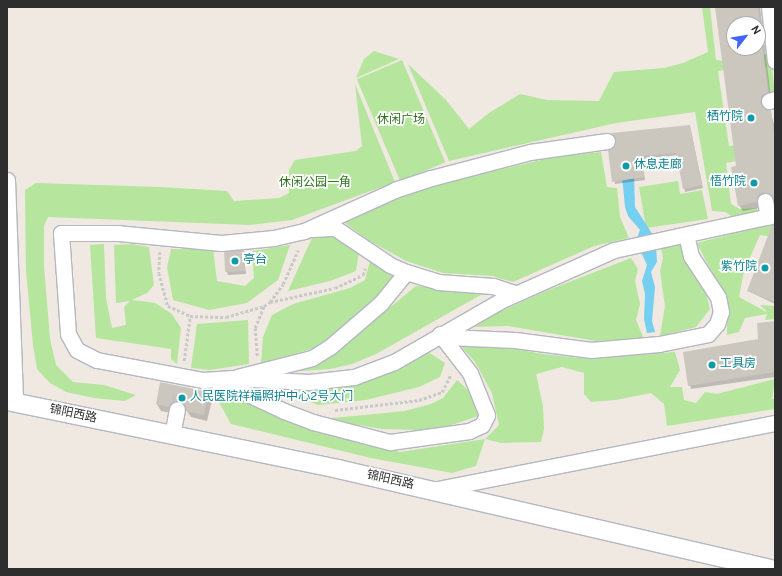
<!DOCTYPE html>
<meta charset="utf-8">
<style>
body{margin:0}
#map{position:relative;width:782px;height:576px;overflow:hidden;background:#efe9e1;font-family:Overpass,"Noto Sans SC",sans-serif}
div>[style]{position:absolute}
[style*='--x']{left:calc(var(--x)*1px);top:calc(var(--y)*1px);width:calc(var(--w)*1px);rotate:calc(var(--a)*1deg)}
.green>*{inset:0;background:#b6e59e;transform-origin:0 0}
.water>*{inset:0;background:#75cff0}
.shadow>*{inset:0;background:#0003}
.building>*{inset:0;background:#cbc7bf;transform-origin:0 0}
.minor-tunnel>*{height:15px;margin-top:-7.5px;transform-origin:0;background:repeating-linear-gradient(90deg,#c8c4bd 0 15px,transparent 0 23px)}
.path>*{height:2.5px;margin-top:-1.25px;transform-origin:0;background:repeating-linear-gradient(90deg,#c9c9c9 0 3px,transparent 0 5px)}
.roads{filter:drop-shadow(1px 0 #b4b7c1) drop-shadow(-1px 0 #b4b7c1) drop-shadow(0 1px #b4b7c1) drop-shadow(0 -1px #b4b7c1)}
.minor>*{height:15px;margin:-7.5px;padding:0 7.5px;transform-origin:7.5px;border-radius:7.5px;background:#fff}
.tertiary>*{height:18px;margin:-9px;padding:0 9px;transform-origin:9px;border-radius:9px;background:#fff}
.dots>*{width:11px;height:11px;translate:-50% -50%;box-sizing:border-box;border:2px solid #fff;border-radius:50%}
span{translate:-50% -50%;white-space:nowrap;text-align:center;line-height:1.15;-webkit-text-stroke:3.5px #fff;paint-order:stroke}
.culture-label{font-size:12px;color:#0d838f}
.right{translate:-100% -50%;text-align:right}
.left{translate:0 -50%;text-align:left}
.park-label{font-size:12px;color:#2c6e1b}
.street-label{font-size:12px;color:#2e2e2e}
.frame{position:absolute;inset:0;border:8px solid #2e2e2e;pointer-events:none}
.north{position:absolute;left:726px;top:16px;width:40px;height:40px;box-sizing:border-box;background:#fff;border:1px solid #ababab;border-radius:50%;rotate:59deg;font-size:11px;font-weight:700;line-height:16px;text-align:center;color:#2e2e2e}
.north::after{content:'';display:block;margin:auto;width:14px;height:18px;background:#4264fb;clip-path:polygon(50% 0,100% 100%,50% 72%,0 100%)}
</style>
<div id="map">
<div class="green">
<div style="clip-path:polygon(702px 7px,710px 7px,716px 60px,760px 64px,718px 71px,729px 146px,775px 142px,775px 153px,726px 163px,731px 204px,740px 209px,757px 208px,757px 213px,736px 219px,725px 212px,712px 211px,695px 112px,616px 123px,449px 161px,408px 64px,446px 100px,469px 129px,489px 113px,520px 94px,547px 100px,599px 101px,614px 72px,664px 68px,683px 63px,708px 52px)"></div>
<div style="clip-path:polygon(764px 25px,770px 44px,775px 97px,770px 97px,766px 67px,761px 65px,762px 58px,766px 53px)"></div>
<div style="clip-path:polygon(374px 51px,399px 59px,356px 78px,364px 59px)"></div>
<div style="left:402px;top:60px;width:111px;height:49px;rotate:67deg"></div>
<div style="clip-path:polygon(355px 84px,395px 182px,292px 220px,250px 225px,48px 217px,44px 226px,44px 266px,50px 339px,56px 365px,73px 382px,104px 385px,136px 395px,125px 401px,94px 398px,66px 392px,50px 383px,37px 369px,33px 345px,26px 271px,25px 190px,36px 183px,160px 187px,227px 191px,234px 201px,279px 198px,289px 193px,289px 170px,295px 160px,356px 151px,362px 146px)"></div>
<div style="clip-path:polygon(601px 152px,607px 187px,617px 188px,620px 217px,629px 238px,594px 246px,513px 282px,492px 276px,443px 273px,406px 261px,370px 241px,342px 221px,390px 200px,452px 181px,553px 157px)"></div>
<div style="clip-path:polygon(678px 181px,680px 194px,702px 190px,708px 219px,646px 228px,639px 187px)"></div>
<div style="clip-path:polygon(767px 225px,775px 225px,775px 237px,760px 235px,744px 271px,739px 297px,768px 313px,760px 305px,775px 306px,775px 319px,765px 320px,767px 314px,745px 318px,739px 332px,727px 335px,727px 303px,697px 243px)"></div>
<div style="clip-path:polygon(332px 235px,359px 252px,356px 271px,330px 281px,288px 291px,312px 238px)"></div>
<div style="clip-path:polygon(682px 243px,684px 260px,706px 293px,710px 309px,696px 327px,660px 336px,665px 306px,660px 271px,663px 258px,661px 248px)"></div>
<div style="clip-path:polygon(104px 244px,106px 298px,112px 328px,126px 325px,124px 307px,130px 301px,116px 303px,114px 245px,131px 244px,149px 247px,154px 285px,147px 293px,132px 300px,155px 303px,172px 314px,181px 328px,177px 364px,171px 359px,171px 349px,96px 338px,90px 245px)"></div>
<div style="clip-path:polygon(290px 245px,278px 280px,247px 303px,209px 310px,173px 300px,167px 267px,171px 249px,213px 249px,217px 281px,245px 286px,254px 278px,252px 251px)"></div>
<div style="clip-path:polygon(631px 258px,638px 269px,635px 281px,640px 304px,636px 320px,644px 339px,596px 341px,508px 326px,474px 327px,488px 317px,546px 291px)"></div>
<div style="clip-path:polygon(370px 261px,393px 276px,377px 296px,318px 347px,261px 364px,263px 337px,272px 315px,293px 304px,350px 288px,365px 280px)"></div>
<div style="clip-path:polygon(416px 286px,486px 292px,376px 354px,352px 364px,330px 369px,288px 372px,321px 359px,348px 342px)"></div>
<div style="clip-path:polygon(248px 320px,249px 364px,210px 370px,191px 368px,197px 324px)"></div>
<div style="clip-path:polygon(459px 344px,507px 347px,542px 354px,590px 359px,675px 352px,680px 370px,670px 387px,682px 387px,684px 400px,696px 403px,705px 392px,717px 394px,775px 379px,772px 399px,775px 399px,775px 409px,667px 426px,664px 404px,651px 393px,616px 400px,591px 402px,584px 394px,584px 373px,562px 367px,536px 374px,543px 406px,544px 429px,541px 442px,501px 443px,485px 439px,476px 466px,452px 473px,371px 458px,231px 424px,215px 395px,232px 397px,315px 429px,400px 452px,485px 439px,499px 425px,492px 393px,475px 362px)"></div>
<div style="clip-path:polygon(428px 352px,445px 363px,440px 377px,419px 387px,366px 400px,318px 405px,281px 390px,348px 386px,397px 369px)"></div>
<div style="clip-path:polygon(457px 380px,469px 391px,478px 416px,449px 426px,419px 430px,382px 429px,323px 419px,405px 411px,431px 404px,443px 398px)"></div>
</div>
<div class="water">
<div style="clip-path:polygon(634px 174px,635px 207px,653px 235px,656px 246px,657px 262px,651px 272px,655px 287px,652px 321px,655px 332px,647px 333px,644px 319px,645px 294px,642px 281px,647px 265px,636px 241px,640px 230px,628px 216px,625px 207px,622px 176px)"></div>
</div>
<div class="shadow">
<div style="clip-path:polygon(evenodd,716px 7px,760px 7px,771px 98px,765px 101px,763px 109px,770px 111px,775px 127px,775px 201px,767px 198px,759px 208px,743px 211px,739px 205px,737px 167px,716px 7px,734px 24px,758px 24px,758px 48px,734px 48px,734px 24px)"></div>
<div style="clip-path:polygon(690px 126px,703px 188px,685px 192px,678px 155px,642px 159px,645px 180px,615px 184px,609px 151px)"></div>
<div style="clip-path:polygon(775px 247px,775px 304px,748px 291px)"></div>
<div style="clip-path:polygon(243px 251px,246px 274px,228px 275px,227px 272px)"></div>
<div style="clip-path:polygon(775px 322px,775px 377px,691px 389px,684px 353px,760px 340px)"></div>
<div style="clip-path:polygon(208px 393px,212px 400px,207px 421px,191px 417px,184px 407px,172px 413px,161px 411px,157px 404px)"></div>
</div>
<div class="building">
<div style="clip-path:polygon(evenodd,715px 7px,758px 7px,768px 92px,762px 95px,760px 103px,763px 108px,771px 110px,775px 141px,775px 199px,764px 192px,759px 194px,756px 202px,738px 206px,731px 167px,736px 166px,715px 7px,734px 24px,758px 24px,758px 48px,734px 48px,734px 24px)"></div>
<div style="clip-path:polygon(690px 125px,702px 185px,683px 189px,676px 153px,641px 156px,644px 177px,612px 182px,608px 150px,613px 148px,616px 140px,611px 133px)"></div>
<div style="clip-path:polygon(775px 224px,775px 302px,747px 291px,772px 225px)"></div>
<div style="left:244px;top:250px;width:21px;height:20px;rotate:87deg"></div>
<div style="clip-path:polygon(775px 321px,775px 372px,688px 386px,683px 352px,758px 339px,757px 323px)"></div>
<div style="clip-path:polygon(160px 382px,208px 392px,204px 415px,186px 411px,185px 406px,179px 400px,174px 401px,168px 407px,156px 404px)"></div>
</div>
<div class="minor-tunnel">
<div style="--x:177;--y:409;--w:23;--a:-77"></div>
</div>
<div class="path">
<div style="--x:160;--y:252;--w:21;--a:93"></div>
<div style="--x:159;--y:273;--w:34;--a:75"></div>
<div style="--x:168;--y:306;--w:24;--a:24"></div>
<div style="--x:190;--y:316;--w:36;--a:2"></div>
<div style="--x:226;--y:317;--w:40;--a:-16"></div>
<div style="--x:264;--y:306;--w:7;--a:-34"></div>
<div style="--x:270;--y:302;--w:22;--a:-54"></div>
<div style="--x:283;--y:284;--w:37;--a:-66"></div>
<div style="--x:270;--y:302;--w:66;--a:-12.2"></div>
<div style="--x:335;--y:288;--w:31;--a:-25"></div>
<div style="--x:363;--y:275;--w:7;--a:-74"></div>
<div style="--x:257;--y:356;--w:28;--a:-94"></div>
<div style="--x:255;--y:328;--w:24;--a:-68"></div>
<div style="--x:184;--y:361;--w:45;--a:-82.4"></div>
<div style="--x:335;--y:410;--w:85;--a:-6.8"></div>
<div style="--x:419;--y:400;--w:24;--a:-19"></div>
<div style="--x:442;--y:392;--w:20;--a:-63"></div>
</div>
<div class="roads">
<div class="minor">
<div style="--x:769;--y:7;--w:54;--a:83.7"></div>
<div style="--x:769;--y:101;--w:6;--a:-18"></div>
<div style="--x:607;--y:141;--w:78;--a:171.9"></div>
<div style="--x:530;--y:152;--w:102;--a:165.3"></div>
<div style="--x:431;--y:178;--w:38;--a:162"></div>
<div style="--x:395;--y:190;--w:100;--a:155.7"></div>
<div style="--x:304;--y:231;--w:31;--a:167"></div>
<div style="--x:274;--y:238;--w:53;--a:174.6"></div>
<div style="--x:221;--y:243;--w:103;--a:-174.5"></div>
<div style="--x:118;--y:233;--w:57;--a:180"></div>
<div style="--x:61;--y:233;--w:101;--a:86"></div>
<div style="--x:68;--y:334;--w:18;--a:61"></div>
<div style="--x:77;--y:350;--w:22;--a:27"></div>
<div style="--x:97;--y:360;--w:108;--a:10.7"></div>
<div style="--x:203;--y:380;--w:30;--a:-4"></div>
<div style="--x:233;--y:378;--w:76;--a:3"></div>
<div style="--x:309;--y:382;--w:45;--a:-6.3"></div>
<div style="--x:354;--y:377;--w:43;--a:-20.6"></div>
<div style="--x:394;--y:362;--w:122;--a:-29.9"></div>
<div style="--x:500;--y:301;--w:125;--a:-24.1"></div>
<div style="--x:614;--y:250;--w:165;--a:-12.3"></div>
<div style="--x:7;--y:180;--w:223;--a:87.9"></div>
<div style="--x:765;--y:201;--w:16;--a:79"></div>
<div style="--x:313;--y:229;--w:22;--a:-3"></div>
<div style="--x:335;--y:228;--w:66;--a:33.9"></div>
<div style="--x:390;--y:265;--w:17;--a:24"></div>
<div style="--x:440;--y:334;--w:9;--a:21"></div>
<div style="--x:448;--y:337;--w:67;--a:2.6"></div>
<div style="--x:515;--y:340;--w:77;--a:7.5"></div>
<div style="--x:591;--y:350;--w:68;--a:-5"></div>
<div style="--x:659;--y:344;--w:50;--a:-11.5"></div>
<div style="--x:708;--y:334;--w:13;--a:-48"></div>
<div style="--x:717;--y:324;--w:13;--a:-72"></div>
<div style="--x:721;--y:312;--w:15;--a:-101"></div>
<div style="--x:718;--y:297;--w:49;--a:-123.4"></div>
<div style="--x:691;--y:256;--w:22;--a:-103"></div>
<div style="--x:237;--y:377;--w:77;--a:-14.2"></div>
<div style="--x:312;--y:358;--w:22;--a:-32"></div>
<div style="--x:331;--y:346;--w:66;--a:-40.7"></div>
<div style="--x:381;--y:303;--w:40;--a:-51"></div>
<div style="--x:406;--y:272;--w:34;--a:17"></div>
<div style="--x:438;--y:282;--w:55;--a:4.2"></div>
<div style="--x:493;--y:286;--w:23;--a:18"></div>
<div style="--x:219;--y:384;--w:19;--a:16"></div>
<div style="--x:237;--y:389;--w:52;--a:25.1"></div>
<div style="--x:284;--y:411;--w:31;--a:21"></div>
<div style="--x:313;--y:422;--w:80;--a:14.6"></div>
<div style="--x:390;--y:442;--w:80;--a:-7.9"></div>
<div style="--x:469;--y:431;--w:14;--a:-25"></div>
<div style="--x:482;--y:425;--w:11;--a:-63"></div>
<div style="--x:487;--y:415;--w:45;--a:-112"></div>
<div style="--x:470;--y:373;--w:49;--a:-127.6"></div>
<div style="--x:172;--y:435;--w:26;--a:-79"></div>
<div style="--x:433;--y:490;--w:349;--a:-11.1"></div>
</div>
<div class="tertiary">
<div style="--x:7;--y:401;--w:338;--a:11.6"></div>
<div style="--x:338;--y:469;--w:444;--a:13"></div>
</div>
</div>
<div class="dots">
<div style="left:751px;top:118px;background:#0f9aa8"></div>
<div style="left:626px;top:166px;background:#0f9aa8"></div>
<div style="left:754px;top:183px;background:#0f9aa8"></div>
<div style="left:235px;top:261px;background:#0f9aa8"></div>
<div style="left:765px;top:268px;background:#0f9aa8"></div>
<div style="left:712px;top:365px;background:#0f9aa8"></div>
<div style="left:182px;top:398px;background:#0f9aa8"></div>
</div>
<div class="culture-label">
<span class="right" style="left:743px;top:118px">栖竹院</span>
<span class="left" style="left:634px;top:166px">休息走廊</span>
<span class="right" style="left:746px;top:183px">悟竹院</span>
<span class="left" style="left:243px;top:261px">亭台</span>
<span class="right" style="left:757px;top:268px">紫竹院</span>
<span class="left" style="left:720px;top:365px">工具房</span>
<span class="left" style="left:190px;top:398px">人民医院祥福照护中心2号大门</span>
</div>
<div class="park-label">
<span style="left:401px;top:121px">休闲广场</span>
<span style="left:315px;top:184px">休闲公园一角</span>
</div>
<div class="street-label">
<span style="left:73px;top:415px;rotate:12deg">锦阳西路</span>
<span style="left:390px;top:481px;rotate:13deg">锦阳西路</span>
</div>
<div class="frame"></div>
<div class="north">N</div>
</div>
